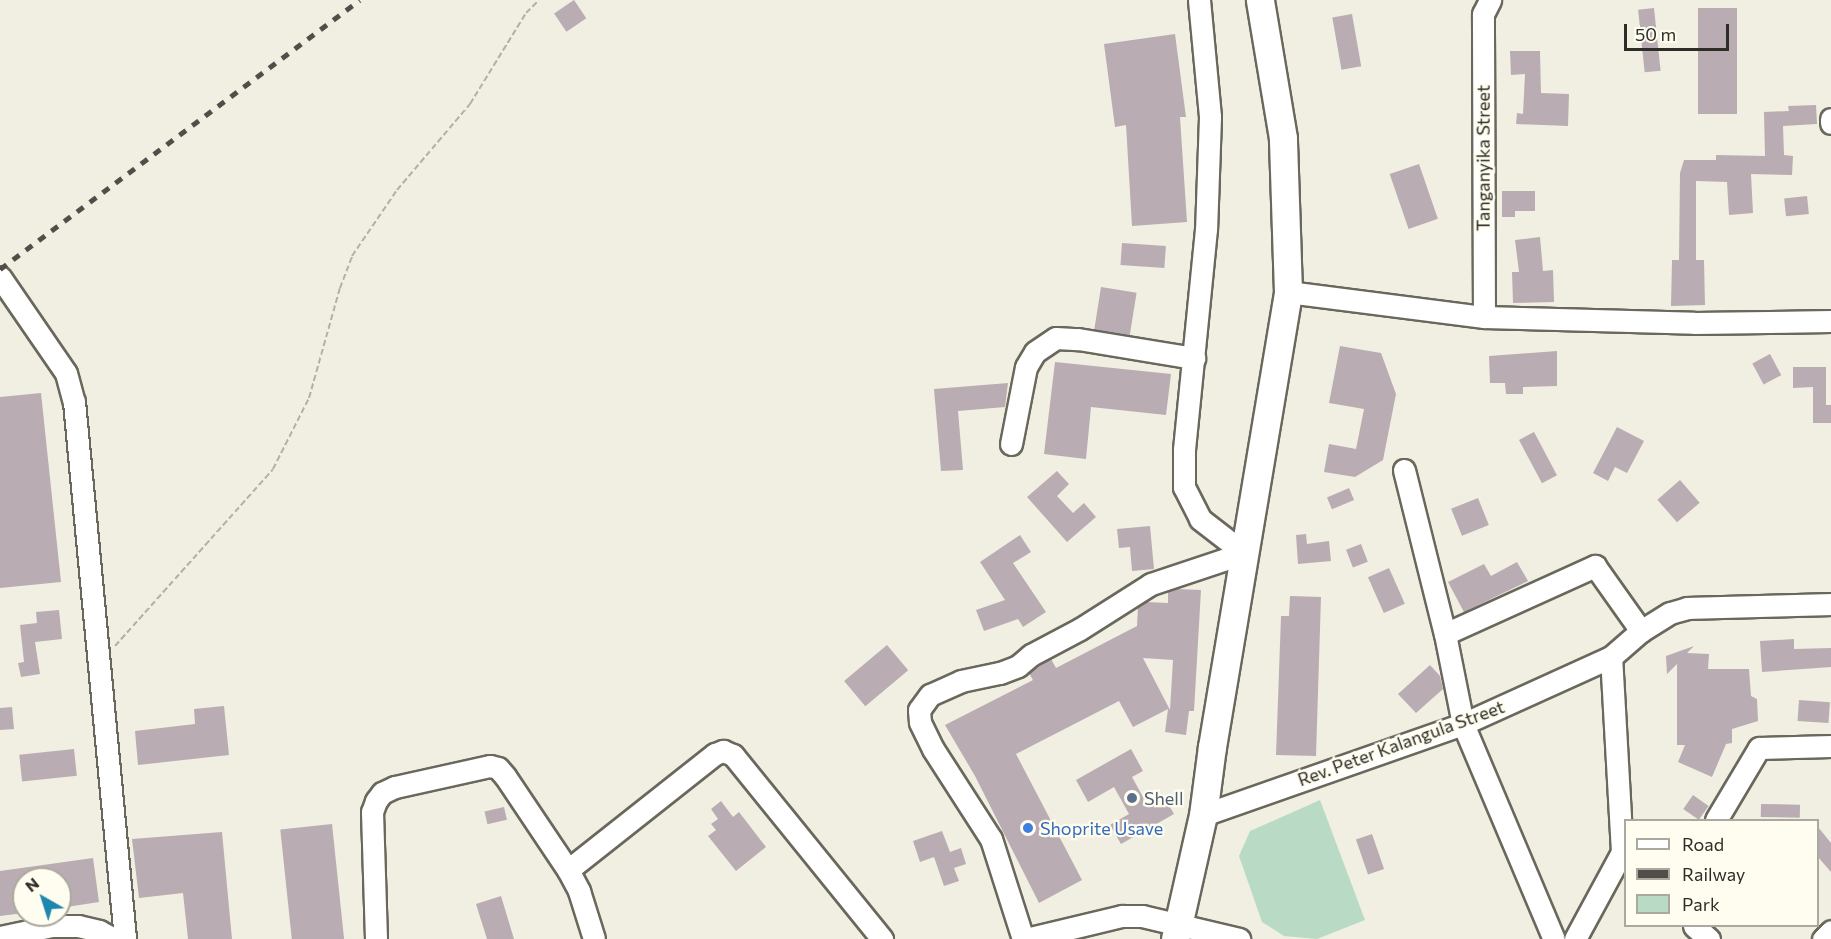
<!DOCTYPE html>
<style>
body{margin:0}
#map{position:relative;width:1831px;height:939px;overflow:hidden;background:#f1efe1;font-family:Commissioner,sans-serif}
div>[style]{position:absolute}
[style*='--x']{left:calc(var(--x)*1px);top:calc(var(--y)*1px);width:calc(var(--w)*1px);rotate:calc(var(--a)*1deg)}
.green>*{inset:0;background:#b9dbc5}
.building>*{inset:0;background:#baacb3;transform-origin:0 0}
.path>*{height:2px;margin-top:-1px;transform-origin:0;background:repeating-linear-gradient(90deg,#b2b1a5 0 6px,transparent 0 9px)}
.roads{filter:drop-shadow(2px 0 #6a685c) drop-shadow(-2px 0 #6a685c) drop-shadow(0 2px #6a685c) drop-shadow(0 -2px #6a685c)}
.minor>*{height:21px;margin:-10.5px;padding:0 10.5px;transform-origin:10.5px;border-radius:10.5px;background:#fff}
.major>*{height:27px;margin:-13.5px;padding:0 13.5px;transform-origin:13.5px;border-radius:13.5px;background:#fff}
.rail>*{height:4.5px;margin-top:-2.25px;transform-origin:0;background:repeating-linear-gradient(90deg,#4f4e48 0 8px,transparent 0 16px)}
.dots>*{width:16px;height:16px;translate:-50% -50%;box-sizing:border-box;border:3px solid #fffdef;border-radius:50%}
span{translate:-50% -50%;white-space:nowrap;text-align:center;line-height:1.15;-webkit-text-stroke:4.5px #fffdef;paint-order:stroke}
.street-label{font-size:18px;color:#2d2c27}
.service-label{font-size:18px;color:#4e5e75}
.left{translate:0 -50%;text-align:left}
.shop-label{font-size:18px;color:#366cbe}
.legend{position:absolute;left:1624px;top:819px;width:195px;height:108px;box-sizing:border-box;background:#fffdef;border:2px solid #aba99f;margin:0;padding:8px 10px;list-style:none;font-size:18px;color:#2d2c27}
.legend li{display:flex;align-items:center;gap:12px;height:30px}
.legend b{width:30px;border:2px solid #aba99f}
.north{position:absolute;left:12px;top:867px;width:60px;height:60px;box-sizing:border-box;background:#fffdef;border:2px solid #aba99f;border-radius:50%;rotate:321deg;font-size:16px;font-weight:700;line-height:24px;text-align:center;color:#2d2c27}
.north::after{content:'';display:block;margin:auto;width:21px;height:27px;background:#1e87af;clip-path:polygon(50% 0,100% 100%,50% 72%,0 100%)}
.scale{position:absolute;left:1624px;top:24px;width:105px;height:27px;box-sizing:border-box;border:3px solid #2d2c27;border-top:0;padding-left:8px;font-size:18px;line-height:21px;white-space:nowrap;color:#2d2c27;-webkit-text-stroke:4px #fffdef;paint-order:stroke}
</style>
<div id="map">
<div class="green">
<div style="clip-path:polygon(1320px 800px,1365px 920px,1317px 939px,1284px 936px,1262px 922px,1239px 856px,1250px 831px)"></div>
</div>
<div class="building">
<div style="left:574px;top:0;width:22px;height:24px;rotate:56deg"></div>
<div style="left:1654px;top:8px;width:63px;height:16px;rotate:84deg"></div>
<div style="left:1698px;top:8px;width:39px;height:106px"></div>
<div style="left:1352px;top:14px;width:53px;height:20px;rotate:80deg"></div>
<div style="clip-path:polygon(1175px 34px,1186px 117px,1180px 117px,1187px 222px,1132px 226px,1126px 125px,1115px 127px,1104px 44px)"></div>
<div style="clip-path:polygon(1510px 51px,1540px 51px,1541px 93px,1569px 94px,1568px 126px,1516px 124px,1517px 113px,1523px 114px,1525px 74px,1511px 75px)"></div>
<div style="clip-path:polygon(1816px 105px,1817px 124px,1783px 126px,1784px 155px,1793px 156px,1792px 175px,1751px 174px,1753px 213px,1729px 215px,1727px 182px,1696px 181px,1696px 260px,1704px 260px,1705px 305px,1671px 306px,1672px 260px,1679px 260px,1680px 173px,1684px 160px,1716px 160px,1716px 155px,1765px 156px,1764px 112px,1789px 111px,1788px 106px)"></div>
<div style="left:1419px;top:164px;width:58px;height:31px;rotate:71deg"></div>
<div style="clip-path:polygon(1502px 191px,1535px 191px,1535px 211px,1515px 211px,1515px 217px,1502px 217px)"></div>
<div style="left:1807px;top:196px;width:18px;height:23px;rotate:84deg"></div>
<div style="clip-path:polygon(1540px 237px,1543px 271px,1553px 270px,1554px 302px,1513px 303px,1512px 272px,1519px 272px,1515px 240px)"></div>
<div style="left:1122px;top:243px;width:44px;height:22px;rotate:4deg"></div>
<div style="left:1101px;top:287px;width:36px;height:43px;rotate:9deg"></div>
<div style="clip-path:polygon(1340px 346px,1381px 353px,1396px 394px,1383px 460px,1355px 477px,1324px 472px,1329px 444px,1356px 449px,1364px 409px,1329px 403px)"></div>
<div style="clip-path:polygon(1557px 351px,1557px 386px,1523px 387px,1523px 394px,1506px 394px,1505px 383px,1490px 383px,1489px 356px)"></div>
<div style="left:1770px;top:354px;width:24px;height:20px;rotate:62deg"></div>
<div style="clip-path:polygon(1055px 362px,1171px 374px,1166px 415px,1091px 407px,1086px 459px,1044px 454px)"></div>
<div style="clip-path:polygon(1793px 367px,1826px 367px,1826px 405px,1831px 405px,1831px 423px,1813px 423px,1813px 387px,1793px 388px)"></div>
<div style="clip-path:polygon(1008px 383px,1005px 407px,958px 411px,963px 470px,941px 471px,934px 389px)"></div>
<div style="clip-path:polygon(41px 393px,61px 582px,0 588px,0 397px)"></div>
<div style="clip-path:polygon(1617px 427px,1644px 441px,1627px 473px,1615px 467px,1608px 481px,1593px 473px)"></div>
<div style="left:1534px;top:432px;width:49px;height:17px;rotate:62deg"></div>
<div style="clip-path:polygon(1057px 471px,1069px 484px,1057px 496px,1073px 513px,1084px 503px,1096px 517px,1067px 542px,1027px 497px)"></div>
<div style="left:1680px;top:480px;width:30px;height:30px;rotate:49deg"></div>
<div style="left:1349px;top:488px;width:13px;height:24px;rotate:67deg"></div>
<div style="left:1478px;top:498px;width:29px;height:29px;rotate:68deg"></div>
<div style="clip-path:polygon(1150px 526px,1154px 569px,1132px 571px,1130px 547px,1119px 548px,1117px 529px)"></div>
<div style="clip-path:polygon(1306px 534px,1307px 544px,1329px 541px,1331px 561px,1298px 564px,1296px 535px)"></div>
<div style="clip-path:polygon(1020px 535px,1031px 552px,1013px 563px,1046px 612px,1023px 627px,1018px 619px,984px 631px,976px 610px,1005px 600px,980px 562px)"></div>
<div style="left:1361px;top:544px;width:19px;height:16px;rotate:69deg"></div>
<div style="clip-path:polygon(1517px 562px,1528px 581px,1464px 612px,1448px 582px,1484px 564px,1491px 576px)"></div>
<div style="left:1389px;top:568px;width:39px;height:23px;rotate:66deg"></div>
<div style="clip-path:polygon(evenodd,1177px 589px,1201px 590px,1194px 711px,1189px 711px,1186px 735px,1165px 732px,1168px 709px,1133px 727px,1119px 701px,1016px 754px,1082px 880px,1039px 903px,975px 776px,945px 725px,1033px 680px,1029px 673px,1051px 659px,1056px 668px,1137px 626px,1138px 607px,1146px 602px,1168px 603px,1168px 592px,1177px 589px,1143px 658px,1173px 660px,1170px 710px,1169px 708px,1143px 658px)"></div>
<div style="clip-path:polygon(1290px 596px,1321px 597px,1316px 756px,1276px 755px,1281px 616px,1289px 616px)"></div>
<div style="clip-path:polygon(59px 610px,62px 639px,35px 642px,40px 674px,21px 677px,18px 663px,24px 662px,20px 625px,37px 623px,36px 612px)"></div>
<div style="clip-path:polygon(1794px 639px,1794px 649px,1831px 648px,1831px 667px,1762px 672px,1760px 641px)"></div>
<div style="left:887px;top:645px;width:33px;height:56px;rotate:50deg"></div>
<div style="clip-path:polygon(1694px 646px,1687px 653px,1709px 654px,1708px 669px,1749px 669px,1751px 696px,1757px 699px,1758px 721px,1732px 729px,1732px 743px,1726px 744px,1712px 777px,1678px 762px,1685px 745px,1677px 745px,1677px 664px,1667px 674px,1666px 656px)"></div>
<div style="clip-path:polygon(1430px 665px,1440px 676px,1443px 689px,1416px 713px,1398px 694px)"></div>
<div style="left:1799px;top:700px;width:31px;height:21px;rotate:4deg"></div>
<div style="clip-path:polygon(224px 706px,229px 755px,138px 765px,135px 731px,195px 724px,194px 709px)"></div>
<div style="clip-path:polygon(12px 707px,14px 729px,0 730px,0 708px)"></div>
<div style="left:74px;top:749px;width:27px;height:55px;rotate:84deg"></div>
<div style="clip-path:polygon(1131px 749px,1143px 771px,1132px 777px,1147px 804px,1163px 795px,1174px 814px,1121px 844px,1110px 825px,1129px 814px,1114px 787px,1088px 802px,1076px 780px)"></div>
<div style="left:1693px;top:795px;width:19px;height:17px;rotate:35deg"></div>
<div style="clip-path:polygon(721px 801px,733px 817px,739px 812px,766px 847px,736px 871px,708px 836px,716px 830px,711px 824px,718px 819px,711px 809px)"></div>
<div style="left:1761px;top:804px;width:39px;height:13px;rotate:1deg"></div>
<div style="left:504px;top:807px;width:13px;height:20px;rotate:77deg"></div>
<div style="left:332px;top:824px;width:116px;height:52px;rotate:84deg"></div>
<div style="clip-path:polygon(1818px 827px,1831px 843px,1831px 872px,1818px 857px)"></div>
<div style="clip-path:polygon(942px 831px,950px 852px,961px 848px,966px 864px,954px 868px,959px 881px,944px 886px,934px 857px,920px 862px,913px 841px)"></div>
<div style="clip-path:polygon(222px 832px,232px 939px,188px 939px,183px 893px,139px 898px,132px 839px)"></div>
<div style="left:1372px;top:834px;width:37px;height:17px;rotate:71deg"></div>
<div style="clip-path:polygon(93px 858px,99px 902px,60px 908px,60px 879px,24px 879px,24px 913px,0 916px,0 871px)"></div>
<div style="clip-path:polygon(501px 896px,514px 939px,487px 939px,476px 904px)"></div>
</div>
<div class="path">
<div style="--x:115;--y:646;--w:237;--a:-48.2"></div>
<div style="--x:273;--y:469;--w:80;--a:-63.1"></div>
<div style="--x:309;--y:398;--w:114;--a:-74.3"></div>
<div style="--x:340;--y:288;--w:34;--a:-69"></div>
<div style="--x:352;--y:256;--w:80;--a:-55.7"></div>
<div style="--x:397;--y:190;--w:113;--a:-49.7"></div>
<div style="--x:470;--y:104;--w:107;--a:-58.4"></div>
<div style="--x:526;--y:13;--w:18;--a:-45"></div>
</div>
<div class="roads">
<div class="minor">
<div style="--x:1199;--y:0;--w:118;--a:84.6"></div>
<div style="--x:1210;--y:117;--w:112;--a:92"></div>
<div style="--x:1206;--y:229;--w:222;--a:95.7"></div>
<div style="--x:1184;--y:450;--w:37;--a:90"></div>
<div style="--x:1184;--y:487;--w:36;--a:63"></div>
<div style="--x:1200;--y:519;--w:56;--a:37.7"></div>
<div style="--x:1831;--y:119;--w:4;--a:90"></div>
<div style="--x:0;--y:277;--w:116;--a:55.5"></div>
<div style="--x:66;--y:373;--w:30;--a:75"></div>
<div style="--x:74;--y:402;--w:539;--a:84.57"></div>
<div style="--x:1288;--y:292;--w:198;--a:7.3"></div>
<div style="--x:1484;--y:317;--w:210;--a:1.6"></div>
<div style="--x:1694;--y:323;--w:137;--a:-0.8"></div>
<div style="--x:1484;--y:317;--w:303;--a:-90.2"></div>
<div style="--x:1483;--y:14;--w:16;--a:-63"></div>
<div style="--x:1011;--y:444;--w:78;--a:-79"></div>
<div style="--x:1026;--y:367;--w:17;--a:-59"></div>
<div style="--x:1035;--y:352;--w:25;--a:-34"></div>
<div style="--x:1056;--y:338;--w:22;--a:3"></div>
<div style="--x:1078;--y:339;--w:118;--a:9.3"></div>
<div style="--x:1404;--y:470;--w:169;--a:76"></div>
<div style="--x:1445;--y:634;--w:92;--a:78.7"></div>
<div style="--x:1463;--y:724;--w:233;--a:67.1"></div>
<div style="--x:1445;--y:634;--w:165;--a:-24.4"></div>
<div style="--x:1595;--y:566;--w:80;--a:54.7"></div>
<div style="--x:1203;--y:815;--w:275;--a:-19.3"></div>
<div style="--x:1463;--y:724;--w:162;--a:-24.4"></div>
<div style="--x:1611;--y:657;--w:40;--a:-41"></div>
<div style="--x:1641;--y:631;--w:34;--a:-32"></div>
<div style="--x:1670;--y:613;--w:18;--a:-16"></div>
<div style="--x:1687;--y:608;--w:144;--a:-1.6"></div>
<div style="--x:1716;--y:820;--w:84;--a:-59.2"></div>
<div style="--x:1759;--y:748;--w:72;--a:-1.6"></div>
<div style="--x:568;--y:870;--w:187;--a:-38.3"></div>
<div style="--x:715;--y:754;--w:9;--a:-21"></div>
<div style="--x:723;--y:751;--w:11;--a:22"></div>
<div style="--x:733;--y:755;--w:237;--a:51"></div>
<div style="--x:1694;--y:926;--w:20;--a:41"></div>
<div style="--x:0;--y:937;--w:53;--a:-11.9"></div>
<div style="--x:52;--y:926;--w:26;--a:0"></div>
<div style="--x:78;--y:926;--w:22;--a:13"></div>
<div style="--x:99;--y:931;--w:17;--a:28"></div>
<div style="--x:376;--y:939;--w:127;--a:-91.8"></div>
<div style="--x:372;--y:812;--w:12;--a:-70"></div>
<div style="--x:376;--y:801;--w:10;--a:-53"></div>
<div style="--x:382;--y:793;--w:14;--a:-25"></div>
<div style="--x:395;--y:787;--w:97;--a:-12.5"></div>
<div style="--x:490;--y:766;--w:8;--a:14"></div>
<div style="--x:498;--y:768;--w:11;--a:49"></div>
<div style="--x:505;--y:776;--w:113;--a:56.2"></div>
<div style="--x:568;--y:870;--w:24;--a:62"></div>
<div style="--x:579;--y:891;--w:50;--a:72.6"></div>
<div style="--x:1023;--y:939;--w:105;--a:-107.7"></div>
<div style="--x:991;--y:839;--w:107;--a:-122.8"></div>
<div style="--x:933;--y:749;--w:30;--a:-116"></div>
<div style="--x:920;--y:722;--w:12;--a:-95"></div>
<div style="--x:919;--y:710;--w:19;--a:-54"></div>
<div style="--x:930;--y:695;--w:34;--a:-24"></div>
<div style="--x:961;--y:681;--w:40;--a:-12"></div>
<div style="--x:1000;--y:673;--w:19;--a:-21"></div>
<div style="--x:1018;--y:666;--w:17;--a:-40"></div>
<div style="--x:1031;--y:655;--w:55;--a:-28"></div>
<div style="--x:1080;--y:629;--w:84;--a:-32.4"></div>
<div style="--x:1151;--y:584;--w:98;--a:-18.4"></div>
<div style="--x:1026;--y:939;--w:99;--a:-13.5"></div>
<div style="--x:1122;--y:916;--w:20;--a:0"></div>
<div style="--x:1142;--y:916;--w:100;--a:13.3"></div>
<div style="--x:1575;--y:939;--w:99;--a:-61.6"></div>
<div style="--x:1622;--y:852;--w:195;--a:-93.2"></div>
<div style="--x:1823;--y:939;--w:11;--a:-45"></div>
</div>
<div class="major">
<div style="--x:1175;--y:939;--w:127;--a:-77.3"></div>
<div style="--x:1203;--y:815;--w:69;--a:-82.5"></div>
<div style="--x:1212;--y:747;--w:461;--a:-80.5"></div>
<div style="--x:1288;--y:292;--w:154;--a:-91.9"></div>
<div style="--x:1283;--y:138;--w:140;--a:-99.5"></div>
</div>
</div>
<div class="rail">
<div style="--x:0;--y:269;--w:449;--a:-36.8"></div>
</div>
<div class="dots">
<div style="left:1132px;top:798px;background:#5c6f8a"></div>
<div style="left:1028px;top:828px;background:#3f7fe0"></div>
</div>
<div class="street-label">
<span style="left:1483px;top:158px;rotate:-90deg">Tanganyika Street</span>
<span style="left:1401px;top:743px;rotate:-20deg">Rev. Peter Kalangula Street</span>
</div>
<div class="service-label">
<span class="left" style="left:1144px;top:798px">Shell</span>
</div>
<div class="shop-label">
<span class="left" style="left:1040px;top:828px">Shoprite Usave</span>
</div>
<ul class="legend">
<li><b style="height:8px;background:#fff"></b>Road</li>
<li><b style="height:8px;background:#4f4e48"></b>Railway</li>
<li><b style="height:16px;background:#b9dbc5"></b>Park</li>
</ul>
<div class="north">N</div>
<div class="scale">50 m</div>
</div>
